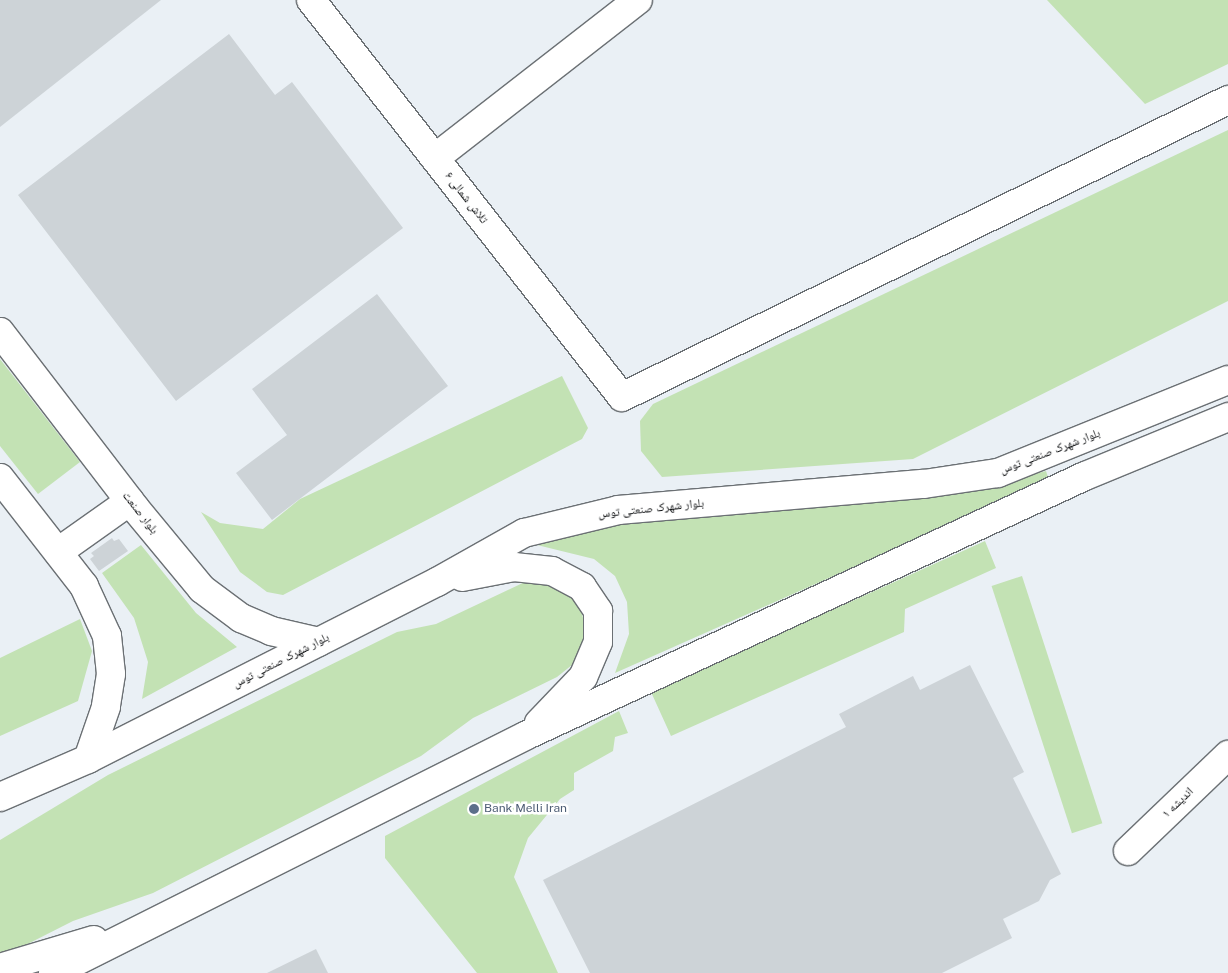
<!DOCTYPE html>
<meta charset="utf-8">
<style>
body{margin:0}
#map{position:relative;width:1228px;height:973px;overflow:hidden;background:#eaf0f5;font-family:"Public Sans","Noto Naskh Arabic",sans-serif}
div>[style]{position:absolute}
[style*='--x']{left:calc(var(--x)*1px);top:calc(var(--y)*1px);width:calc(var(--w)*1px);rotate:calc(var(--a)*1deg)}
.green>*{inset:0;background:#c3e2b4;transform-origin:0 0}
.building>*{inset:0;background:#cdd3d7}
.roads{filter:drop-shadow(1px 0 #6b7074) drop-shadow(-1px 0 #6b7074) drop-shadow(0 1px #6b7074) drop-shadow(0 -1px #6b7074)}
.minor>*{height:28px;margin:-14px;padding:0 14px;transform-origin:14px;border-radius:14px;background:#fff}
.major>*{height:28px;margin:-14px;padding:0 14px;transform-origin:14px;border-radius:14px;background:#fff}
.dots>*{width:14px;height:14px;translate:-50% -50%;box-sizing:border-box;border:2px solid #fff;border-radius:50%}
span{translate:-50% -50%;white-space:nowrap;text-align:center;line-height:1.15;-webkit-text-stroke:5px #fff;paint-order:stroke}
.street-label{font-size:12px;color:#0c0e10}
.service-label{font-size:12px;color:#4e5e75}
.left{translate:0 -50%;text-align:left}
</style>
<div id="map">
<div class="green">
<div style="clip-path:polygon(1047px 0,1228px 0,1228px 64px,1145px 104px)"></div>
<div style="clip-path:polygon(1228px 130px,1228px 301px,913px 459px,662px 477px,641px 451px,640px 421px,653px 404px)"></div>
<div style="clip-path:polygon(0 359px,80px 462px,38px 494px,0 446px)"></div>
<div style="clip-path:polygon(562px 376px,588px 428px,582px 439px,283px 595px,267px 592px,240px 572px,201px 512px,220px 523px,263px 529px,300px 499px)"></div>
<div style="clip-path:polygon(1046px 471px,1049px 480px,615px 673px,629px 634px,627px 602px,615px 576px,594px 559px,537px 545px,622px 522px,718px 507px,970px 491px)"></div>
<div style="clip-path:polygon(985px 541px,996px 568px,905px 609px,904px 632px,671px 736px,651px 692px)"></div>
<div style="clip-path:polygon(141px 545px,196px 613px,237px 647px,142px 699px,148px 662px,134px 618px,102px 573px)"></div>
<div style="left:1022px;top:576px;width:260px;height:32px;rotate:72deg"></div>
<div style="clip-path:polygon(529px 580px,564px 587px,578px 602px,585px 624px,585px 646px,577px 661px,557px 677px,473px 718px,421px 756px,153px 893px,73px 921px,0 958px,0 840px,108px 775px,397px 632px,436px 624px)"></div>
<div style="clip-path:polygon(80px 619px,92px 651px,78px 701px,0 736px,0 658px)"></div>
<div style="clip-path:polygon(619px 711px,628px 733px,615px 737px,613px 751px,574px 773px,574px 790px,560px 799px,528px 838px,514px 877px,558px 973px,477px 973px,385px 858px,385px 836px)"></div>
</div>
<div class="building">
<div style="clip-path:polygon(0 0,161px 0,0 127px)"></div>
<div style="clip-path:polygon(229px 34px,275px 95px,292px 82px,403px 228px,176px 401px,18px 195px)"></div>
<div style="clip-path:polygon(377px 294px,448px 386px,272px 520px,236px 473px,287px 435px,252px 389px)"></div>
<div style="clip-path:polygon(112px 538px,114px 541px,119px 539px,128px 551px,99px 571px,90px 559px,94px 556px,91px 553px)"></div>
<div style="clip-path:polygon(970px 665px,1024px 772px,1013px 778px,1061px 874px,1050px 880px,1039px 901px,1003px 919px,1012px 938px,942px 973px,590px 973px,543px 880px,846px 727px,839px 714px,913px 676px,920px 690px)"></div>
<div style="clip-path:polygon(316px 949px,328px 973px,267px 973px)"></div>
</div>
<div class="roads">
<div class="minor">
<div style="--x:311;--y:0;--w:504;--a:51.93"></div>
<div style="--x:622;--y:397;--w:675;--a:-26.11"></div>
<div style="--x:435;--y:158;--w:257;--a:-37.9"></div>
<div style="--x:0;--y:332;--w:222;--a:52.5"></div>
<div style="--x:135;--y:508;--w:105;--a:50.4"></div>
<div style="--x:202;--y:589;--w:49;--a:36.6"></div>
<div style="--x:241;--y:618;--w:33;--a:23"></div>
<div style="--x:271;--y:631;--w:49;--a:12.9"></div>
<div style="--x:0;--y:478;--w:137;--a:52.1"></div>
<div style="--x:84;--y:586;--w:55;--a:65.3"></div>
<div style="--x:107;--y:636;--w:38;--a:84"></div>
<div style="--x:111;--y:674;--w:33;--a:99"></div>
<div style="--x:106;--y:707;--w:55;--a:109.1"></div>
<div style="--x:58;--y:552;--w:88;--a:-35.3"></div>
<div style="--x:1128;--y:851;--w:139;--a:-43.8"></div>
</div>
<div class="major">
<div style="--x:462;--y:577;--w:53;--a:-10.9"></div>
<div style="--x:514;--y:567;--w:38;--a:6"></div>
<div style="--x:552;--y:571;--w:34;--a:28"></div>
<div style="--x:582;--y:587;--w:29;--a:56"></div>
<div style="--x:598;--y:611;--w:31;--a:90"></div>
<div style="--x:598;--y:642;--w:38;--a:113"></div>
<div style="--x:583;--y:677;--w:64;--a:133.7"></div>
<div style="--x:0;--y:797;--w:96;--a:-23.4"></div>
<div style="--x:88;--y:759;--w:391;--a:-26.9"></div>
<div style="--x:437;--y:582;--w:100;--a:-29.4"></div>
<div style="--x:524;--y:533;--w:97;--a:-13.7"></div>
<div style="--x:618;--y:510;--w:307;--a:-4.9"></div>
<div style="--x:924;--y:484;--w:75;--a:-8.5"></div>
<div style="--x:998;--y:473;--w:248;--a:-22"></div>
<div style="--x:0;--y:968;--w:98;--a:-16.6"></div>
<div style="--x:53;--y:973;--w:530;--a:-26.66"></div>
<div style="--x:527;--y:735;--w:615;--a:-24.9"></div>
<div style="--x:1085;--y:476;--w:155;--a:-22.4"></div>
</div>
</div>
<div class="dots">
<div style="left:474px;top:809px;background:#5c6f8a"></div>
</div>
<div class="street-label">
<span style="left:466px;top:198px;rotate:52deg">تلاش شمالی ۶</span>
<span style="left:1050px;top:452px;rotate:-21deg">بلوار شهرک صنعتی توس</span>
<span style="left:651px;top:509px;rotate:-6deg">بلوار شهرک صنعتی توس</span>
<span style="left:140px;top:513px;rotate:52deg">بلوار صنعت</span>
<span style="left:281px;top:661px;rotate:-27deg">بلوار شهرک صنعتی توس</span>
<span style="left:1178px;top:803px;rotate:-44deg">اندیشه ۱</span>
</div>
<div class="service-label">
<span class="left" style="left:484px;top:809px">Bank Melli Iran</span>
</div>
</div>
